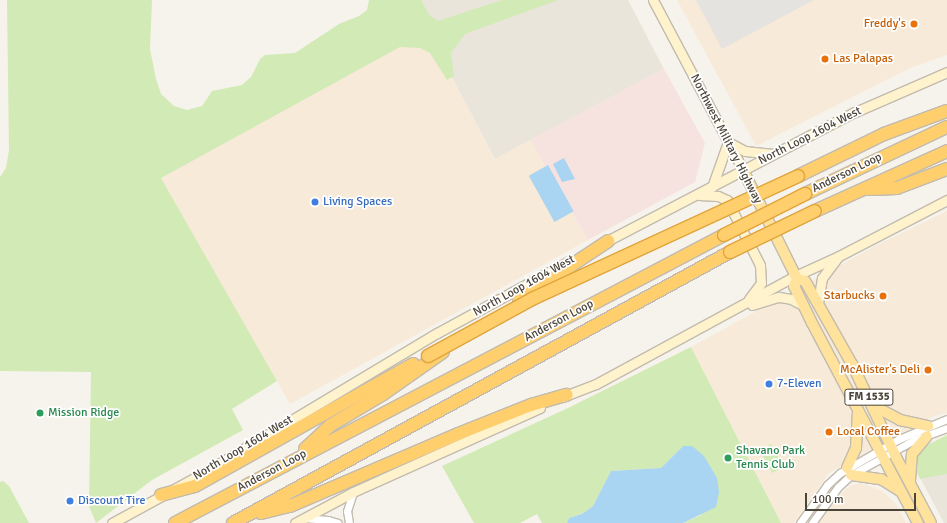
<!DOCTYPE html>
<style>
body{margin:0}
#map{position:relative;width:947px;height:523px;overflow:hidden;background:#f6f3ec;font-family:Signika,sans-serif}
div>[style]{position:absolute}
[style*='--x']{left:calc(var(--x)*1px);top:calc(var(--y)*1px);width:calc(var(--w)*1px);rotate:calc(var(--a)*1deg)}
.residential>*{inset:0;background:#eae5da}
.commercial>*{inset:0;background:#f7ead8}
.medical>*{inset:0;background:#f6e3e0}
.green>*{inset:0;background:#d2eab5;transform-origin:0 0}
.parking>*{inset:0;background:#e5e3e0}
.water>*{inset:0;background:#a9d4f2;transform-origin:0 0}
.roads{filter:drop-shadow(1px 0 #c2bbae) drop-shadow(-1px 0 #c2bbae) drop-shadow(0 1px #c2bbae) drop-shadow(0 -1px #c2bbae)}
.minor>*{height:7px;margin:-3.5px;padding:0 3.5px;transform-origin:3.5px;border-radius:3.5px;background:#fff}
.secondary>*{height:9px;margin:-4.5px;padding:0 4.5px;transform-origin:4.5px;border-radius:4.5px;background:#fff3cd}
.primary>*{height:10px;margin:-5px;padding:0 5px;transform-origin:5px;border-radius:5px;background:#ffe39c}
.motorway>*{height:12px;margin:-6px;padding:0 6px;transform-origin:6px;border-radius:6px;background:#ffcf6e}
.bridges{filter:drop-shadow(1px 0 #e0a43c) drop-shadow(-1px 0 #e0a43c) drop-shadow(0 1px #e0a43c) drop-shadow(0 -1px #e0a43c)}
.motorway-bridge>*{height:12px;margin:-6px;padding:0 6px;transform-origin:6px;border-radius:6px;background:#ffcf6e}
.dots>*{width:11px;height:11px;translate:-50% -50%;box-sizing:border-box;border:2px solid #fff;border-radius:50%}
span{translate:-50% -50%;white-space:nowrap;text-align:center;line-height:1.15;-webkit-text-stroke:3.5px #fff;paint-order:stroke}
.shield-label span{padding:1px 3px;background:#fff;border:1px solid;border-radius:3px;-webkit-text-stroke-width:0}
.shield-label{font-size:11px;color:#4b4439;font-weight:700}
.food-label{font-size:12px;color:#c56008}
.right{translate:-100% -50%;text-align:right}
.left{translate:0 -50%;text-align:left}
.street-label{font-size:12px;color:#4b4439}
.shop-label{font-size:12px;color:#366cbe}
.leisure-label{font-size:12px;color:#27864d}
.scale{position:absolute;left:805px;top:493px;width:111px;height:18px;box-sizing:border-box;border:2px solid #4b4439;border-top:0;padding-left:5px;font-size:12px;line-height:14px;white-space:nowrap;color:#4b4439;-webkit-text-stroke:3px #fff;paint-order:stroke}
</style>
<div id="map">
<div class="residential">
<div style="clip-path:polygon(411px 0,628px 0,664px 69px,495px 159px)"></div>
<div style="clip-path:polygon(947px 465px,947px 523px,944px 523px,918px 474px)"></div>
</div>
<div class="commercial">
<div style="clip-path:polygon(677px 0,947px 0,947px 55px,910px 68px,756px 146px)"></div>
<div style="clip-path:polygon(386px 45px,435px 46px,495px 159px,530px 140px,588px 240px,290px 404px,161px 178px)"></div>
<div style="clip-path:polygon(947px 211px,947px 413px,934px 416px,829px 473px,794px 523px,781px 523px,691px 347px,877px 245px)"></div>
<div style="clip-path:polygon(861px 483px,882px 491px,896px 504px,906px 523px,819px 523px,837px 497px,850px 486px)"></div>
</div>
<div class="medical">
<div style="clip-path:polygon(664px 69px,705px 143px,695px 182px,588px 240px,530px 140px)"></div>
</div>
<div class="green">
<div style="clip-path:polygon(7px 0,152px 0,150px 49px,156px 79px,161px 94px,174px 106px,187px 110px,202px 106px,212px 91px,242px 85px,251px 77px,260px 59px,265px 55px,295px 53px,339px 24px,359px 16px,367px 10px,369px 0,421px 0,429px 15px,438px 21px,502px 0,558px 0,465px 34px,451px 53px,454px 76px,447px 80px,430px 53px,420px 48px,400px 47px,161px 178px,277px 381px,232px 409px,243px 430px,152px 480px,96px 523px,89px 506px,91px 372px,0 371px,0 177px,6px 168px,9px 150px)"></div>
<div style="clip-path:polygon(691px 347px,781px 523px,683px 523px,701px 515px,683px 446px,661px 468px,611px 471px,593px 506px,582px 514px,569px 518px,567px 523px,542px 523px,537px 514px,520px 523px,474px 523px,442px 466px,568px 408px)"></div>
<div style="clip-path:polygon(947px 435px,947px 474px,920px 479px,914px 465px,917px 456px,925px 446px)"></div>
<div style="left:771px;top:444px;width:26px;height:13px;rotate:61deg"></div>
<div style="clip-path:polygon(3px 481px,9px 486px,29px 523px,0 523px,0 482px)"></div>
</div>
<div class="parking">
<div style="clip-path:polygon(696px 0,814px 0,722px 49px)"></div>
</div>
<div class="water">
<div style="clip-path:polygon(564px 158px,575px 179px,562px 182px,553px 164px)"></div>
<div style="left:548px;top:165px;width:53px;height:22px;rotate:61deg"></div>
<div style="clip-path:polygon(683px 446px,692px 446px,704px 456px,717px 478px,719px 492px,716px 507px,683px 523px,567px 523px,569px 518px,582px 514px,593px 506px,611px 471px,661px 468px)"></div>
</div>
<div class="roads">
<div class="minor">
<div style="--x:304;--y:518;--w:24;--a:5"></div>
<div style="--x:328;--y:520;--w:10;--a:17"></div>
<div style="--x:349;--y:523;--w:12;--a:-99"></div>
<div style="--x:347;--y:511;--w:20;--a:-72"></div>
<div style="--x:800;--y:523;--w:47;--a:-54.6"></div>
<div style="--x:827;--y:485;--w:18;--a:-43"></div>
<div style="--x:840;--y:473;--w:68;--a:-30"></div>
<div style="--x:899;--y:439;--w:52;--a:-22.6"></div>
<div style="--x:812;--y:523;--w:44;--a:-54.2"></div>
<div style="--x:838;--y:487;--w:18;--a:-43"></div>
<div style="--x:851;--y:475;--w:72;--a:-29.1"></div>
<div style="--x:914;--y:440;--w:35;--a:-20"></div>
</div>
<div class="secondary">
<div style="--x:653;--y:0;--w:192;--a:62.1"></div>
<div style="--x:712;--y:187;--w:48;--a:-70.4"></div>
<div style="--x:728;--y:142;--w:19;--a:28"></div>
<div style="--x:745;--y:151;--w:28;--a:6"></div>
<div style="--x:699;--y:195;--w:19;--a:3"></div>
<div style="--x:718;--y:196;--w:10;--a:24"></div>
<div style="--x:727;--y:200;--w:73;--a:63.1"></div>
<div style="--x:760;--y:265;--w:18;--a:87"></div>
<div style="--x:761;--y:283;--w:20;--a:127"></div>
<div style="--x:603;--y:243;--w:284;--a:-27.5"></div>
<div style="--x:855;--y:112;--w:100;--a:-23.5"></div>
<div style="--x:818;--y:303;--w:25;--a:-81"></div>
<div style="--x:822;--y:278;--w:25;--a:-53"></div>
<div style="--x:752;--y:305;--w:28;--a:-17"></div>
<div style="--x:779;--y:297;--w:12;--a:9"></div>
<div style="--x:791;--y:299;--w:13;--a:27"></div>
<div style="--x:562;--y:397;--w:36;--a:-21"></div>
<div style="--x:596;--y:384;--w:226;--a:-28.5"></div>
<div style="--x:795;--y:276;--w:48;--a:-24.4"></div>
<div style="--x:839;--y:256;--w:122;--a:-27.4"></div>
<div style="--x:112;--y:523;--w:98;--a:-28.7"></div>
<div style="--x:198;--y:476;--w:279;--a:-30.9"></div>
<div style="--x:437;--y:333;--w:150;--a:-28.6"></div>
<div style="--x:295;--y:523;--w:66;--a:-28.1"></div>
<div style="--x:353;--y:492;--w:205;--a:-24.2"></div>
</div>
<div class="primary">
<div style="--x:743;--y:170;--w:122;--a:63.6"></div>
<div style="--x:797;--y:279;--w:8;--a:14"></div>
<div style="--x:805;--y:281;--w:95;--a:60.5"></div>
<div style="--x:852;--y:364;--w:105;--a:64.7"></div>
<div style="--x:897;--y:459;--w:72;--a:62"></div>
<div style="--x:797;--y:279;--w:8;--a:113"></div>
<div style="--x:794;--y:286;--w:41;--a:64.1"></div>
<div style="--x:812;--y:323;--w:226;--a:62.1"></div>
<div style="--x:872;--y:405;--w:32;--a:28"></div>
<div style="--x:900;--y:420;--w:29;--a:12"></div>
<div style="--x:847;--y:468;--w:22;--a:-66"></div>
<div style="--x:856;--y:448;--w:34;--a:-87"></div>
<div style="--x:851;--y:475;--w:30;--a:8"></div>
<div style="--x:881;--y:479;--w:22;--a:32"></div>
<div style="--x:910;--y:481;--w:27;--a:-86"></div>
<div style="--x:912;--y:454;--w:23;--a:-50"></div>
</div>
<div class="motorway">
<div style="--x:798;--y:176;--w:96;--a:-26"></div>
<div style="--x:884;--y:134;--w:67;--a:-20.1"></div>
<div style="--x:868;--y:189;--w:29;--a:-2"></div>
<div style="--x:897;--y:188;--w:53;--a:-20.8"></div>
<div style="--x:805;--y:194;--w:157;--a:-25.3"></div>
<div style="--x:815;--y:211;--w:145;--a:-24.4"></div>
<div style="--x:519;--y:300;--w:107;--a:-33.5"></div>
<div style="--x:305;--y:449;--w:35;--a:-43"></div>
<div style="--x:331;--y:425;--w:61;--a:-30.8"></div>
<div style="--x:383;--y:394;--w:73;--a:-35"></div>
<div style="--x:161;--y:495;--w:35;--a:-15"></div>
<div style="--x:195;--y:486;--w:250;--a:-29.2"></div>
<div style="--x:261;--y:513;--w:30;--a:-14"></div>
<div style="--x:290;--y:506;--w:183;--a:-23.2"></div>
<div style="--x:458;--y:434;--w:79;--a:-21.7"></div>
<div style="--x:531;--y:405;--w:37;--a:-16"></div>
<div style="--x:175;--y:523;--w:620;--a:-27.68"></div>
<div style="--x:233;--y:523;--w:566;--a:-28.6"></div>
</div>
</div>
<div class="bridges">
<div class="motorway-bridge">
<div style="--x:724;--y:235;--w:91;--a:-26.8"></div>
<div style="--x:730;--y:252;--w:94;--a:-25.8"></div>
<div style="--x:428;--y:356;--w:119;--a:-28.7"></div>
<div style="--x:532;--y:299;--w:293;--a:-24.8"></div>
</div>
</div>
<div class="dots">
<div style="left:914px;top:24px;background:#e8710a"></div>
<div style="left:825px;top:59px;background:#e8710a"></div>
<div style="left:315px;top:202px;background:#3f7fe0"></div>
<div style="left:883px;top:296px;background:#e8710a"></div>
<div style="left:928px;top:370px;background:#e8710a"></div>
<div style="left:769px;top:384px;background:#3f7fe0"></div>
<div style="left:40px;top:413px;background:#2e9e5b"></div>
<div style="left:829px;top:432px;background:#e8710a"></div>
<div style="left:728px;top:458px;background:#2e9e5b"></div>
<div style="left:70px;top:501px;background:#3f7fe0"></div>
</div>
<div class="shield-label">
<span style="left:869px;top:397px">FM 1535</span>
</div>
<div class="food-label">
<span class="right" style="left:906px;top:24px">Freddy's</span>
<span class="left" style="left:833px;top:59px">Las Palapas</span>
<span class="right" style="left:875px;top:296px">Starbucks</span>
<span class="right" style="left:920px;top:370px">McAlister's Deli</span>
<span class="left" style="left:837px;top:432px">Local Coffee</span>
</div>
<div class="street-label">
<span style="left:810px;top:136px;rotate:-27deg">North Loop 1604 West</span>
<span style="left:726px;top:139px;rotate:63deg">Northwest Military Highway</span>
<span style="left:847px;top:173px;rotate:-26deg">Anderson Loop</span>
<span style="left:524px;top:286px;rotate:-29deg">North Loop 1604 West</span>
<span style="left:559px;top:321px;rotate:-28deg">Anderson Loop</span>
<span style="left:243px;top:448px;rotate:-31deg">North Loop 1604 West</span>
<span style="left:272px;top:471px;rotate:-28deg">Anderson Loop</span>
</div>
<div class="shop-label">
<span class="left" style="left:323px;top:202px">Living Spaces</span>
<span class="left" style="left:777px;top:384px">7-Eleven</span>
<span class="left" style="left:78px;top:501px">Discount Tire</span>
</div>
<div class="leisure-label">
<span class="left" style="left:48px;top:413px">Mission Ridge</span>
<span class="left" style="left:736px;top:458px">Shavano Park<br>Tennis Club</span>
</div>
<div class="scale">100 m</div>
</div>
